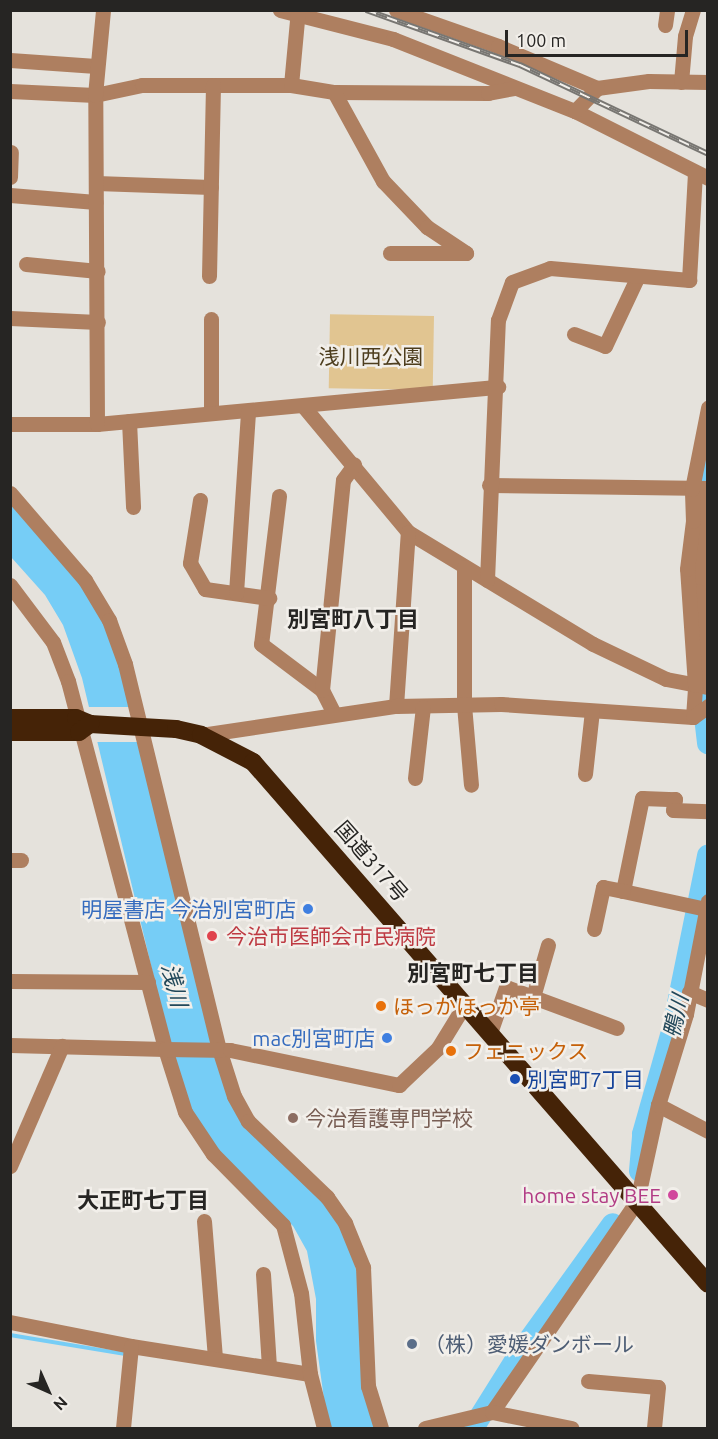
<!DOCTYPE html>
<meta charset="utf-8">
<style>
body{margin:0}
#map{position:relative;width:718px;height:1439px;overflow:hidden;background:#e5e2dc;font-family:Ubuntu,"Noto Sans JP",sans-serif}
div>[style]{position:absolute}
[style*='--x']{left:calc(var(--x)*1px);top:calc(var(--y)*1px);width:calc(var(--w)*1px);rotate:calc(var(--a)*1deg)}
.green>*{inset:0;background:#e1c591;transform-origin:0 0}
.water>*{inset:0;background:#76cdf6}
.pier>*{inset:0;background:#e5e2dc}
.stream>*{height:4px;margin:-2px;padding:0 2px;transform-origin:2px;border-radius:2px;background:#76cdf6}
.river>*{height:22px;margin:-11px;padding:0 11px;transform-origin:11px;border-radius:11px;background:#76cdf6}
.minor>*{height:15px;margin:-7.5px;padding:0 7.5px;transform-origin:7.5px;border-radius:7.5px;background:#ae7f60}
.highway>*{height:18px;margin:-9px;padding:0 9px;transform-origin:9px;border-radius:9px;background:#452307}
.rail>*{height:6px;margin-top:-3px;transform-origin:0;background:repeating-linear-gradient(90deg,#f2efea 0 11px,#787672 0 22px);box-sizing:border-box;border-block:2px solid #787672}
.dots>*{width:16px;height:16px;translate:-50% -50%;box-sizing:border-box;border:3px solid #f2efea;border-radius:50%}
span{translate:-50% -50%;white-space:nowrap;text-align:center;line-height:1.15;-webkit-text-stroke:5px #f2efea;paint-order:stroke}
.park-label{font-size:21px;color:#4d3d1d}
.street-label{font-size:21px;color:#262523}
.shop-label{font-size:21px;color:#366cbe}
.right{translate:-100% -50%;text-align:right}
.health-label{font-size:21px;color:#be3a42}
.left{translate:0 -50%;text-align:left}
.food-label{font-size:21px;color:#c56008}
.transit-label{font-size:21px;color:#164399}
.education-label{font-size:21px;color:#785e54}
.hotel-label{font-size:21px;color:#b23c85}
.service-label{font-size:21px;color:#4e5e75}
.neighbourhood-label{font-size:22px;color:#262523;font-weight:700}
.water-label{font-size:22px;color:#22485a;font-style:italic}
.frame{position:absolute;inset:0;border:12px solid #262523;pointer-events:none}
.north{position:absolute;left:18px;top:1361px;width:60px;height:60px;-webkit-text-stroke:4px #f2efea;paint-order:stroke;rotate:135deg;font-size:16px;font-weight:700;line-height:24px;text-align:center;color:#262523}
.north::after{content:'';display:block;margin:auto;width:21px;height:27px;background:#262523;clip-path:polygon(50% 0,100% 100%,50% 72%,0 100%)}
.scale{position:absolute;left:505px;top:30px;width:183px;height:27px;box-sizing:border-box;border:3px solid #262523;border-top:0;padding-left:8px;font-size:18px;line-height:21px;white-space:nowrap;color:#262523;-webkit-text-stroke:4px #f2efea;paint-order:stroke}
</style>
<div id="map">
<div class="green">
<div style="left:434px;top:316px;width:74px;height:104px;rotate:91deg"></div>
</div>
<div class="water">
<div style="clip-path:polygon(10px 500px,84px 588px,102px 615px,119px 661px,233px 1105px,321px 1197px,348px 1242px,359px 1279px,376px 1428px,328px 1428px,316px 1341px,316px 1299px,307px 1251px,293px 1226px,224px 1158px,196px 1121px,174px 1061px,82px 678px,63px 625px,45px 595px,11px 557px)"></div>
</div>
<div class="pier">
<div style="clip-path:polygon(86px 707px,131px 707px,139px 742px,94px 742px)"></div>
</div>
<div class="stream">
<div style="--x:10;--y:1335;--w:117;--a:9.4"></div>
</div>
<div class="river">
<div style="--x:700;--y:511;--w:62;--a:-82.5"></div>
<div style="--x:699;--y:666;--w:78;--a:83.3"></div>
<div style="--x:640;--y:1171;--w:37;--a:-85"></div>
<div style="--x:643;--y:1134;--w:110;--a:-74.2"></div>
<div style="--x:673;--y:1028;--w:176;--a:-78.5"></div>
<div style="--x:473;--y:1428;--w:92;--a:-57.9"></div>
<div style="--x:522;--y:1350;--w:155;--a:-54.2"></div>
</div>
<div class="minor">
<div style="--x:280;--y:10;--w:117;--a:14.4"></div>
<div style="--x:393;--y:39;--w:196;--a:21.6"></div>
<div style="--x:575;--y:111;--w:149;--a:26.7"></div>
<div style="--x:396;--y:10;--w:108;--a:19.4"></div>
<div style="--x:498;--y:46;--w:108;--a:23"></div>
<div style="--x:597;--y:88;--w:52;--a:-7.7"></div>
<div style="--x:649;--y:81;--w:59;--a:1"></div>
<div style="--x:665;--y:25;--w:15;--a:-82"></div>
<div style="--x:10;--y:60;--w:86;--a:4"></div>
<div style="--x:681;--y:82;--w:46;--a:-85"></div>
<div style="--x:685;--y:36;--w:27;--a:-73"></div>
<div style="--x:291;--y:85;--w:75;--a:-84.7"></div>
<div style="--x:10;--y:91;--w:85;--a:2.7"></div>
<div style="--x:95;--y:95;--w:48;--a:-12"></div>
<div style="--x:142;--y:85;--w:149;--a:0"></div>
<div style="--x:291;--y:85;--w:44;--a:9.2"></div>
<div style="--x:334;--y:92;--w:154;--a:0.4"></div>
<div style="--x:488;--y:93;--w:26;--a:-11"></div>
<div style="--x:334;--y:92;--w:102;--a:61.2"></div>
<div style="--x:383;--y:181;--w:64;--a:46.3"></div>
<div style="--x:427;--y:227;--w:47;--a:33.7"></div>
<div style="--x:466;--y:253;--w:76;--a:180"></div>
<div style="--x:575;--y:111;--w:32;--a:-46"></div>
<div style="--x:10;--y:177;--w:25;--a:-88"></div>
<div style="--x:96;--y:183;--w:115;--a:2"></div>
<div style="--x:10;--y:195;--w:86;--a:4.7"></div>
<div style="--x:26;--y:264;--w:72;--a:5.6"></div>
<div style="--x:209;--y:276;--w:191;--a:-88.8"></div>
<div style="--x:10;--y:318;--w:88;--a:2.6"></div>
<div style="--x:211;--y:319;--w:92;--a:90"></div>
<div style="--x:574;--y:334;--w:33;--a:21"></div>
<div style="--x:605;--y:346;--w:77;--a:-64.8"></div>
<div style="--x:304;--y:407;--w:163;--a:50.2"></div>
<div style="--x:408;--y:532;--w:216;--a:31.2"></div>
<div style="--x:593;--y:644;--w:81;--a:25.6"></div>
<div style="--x:666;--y:679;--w:43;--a:10.8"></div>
<div style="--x:129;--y:421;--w:86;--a:87.3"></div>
<div style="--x:10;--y:424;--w:87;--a:0"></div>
<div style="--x:97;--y:424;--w:403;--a:-5.3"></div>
<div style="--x:97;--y:424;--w:329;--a:-90.3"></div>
<div style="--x:95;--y:95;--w:85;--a:-84.6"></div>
<div style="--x:489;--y:485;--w:219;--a:0.8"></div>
<div style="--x:707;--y:488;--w:103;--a:95"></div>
<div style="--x:698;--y:591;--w:94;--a:83.9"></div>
<div style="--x:10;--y:493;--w:115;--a:49.2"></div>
<div style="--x:85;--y:580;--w:47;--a:59"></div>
<div style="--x:109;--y:620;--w:47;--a:70"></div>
<div style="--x:125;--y:664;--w:396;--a:76.3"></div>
<div style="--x:219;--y:1049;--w:49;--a:72.3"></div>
<div style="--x:234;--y:1096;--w:29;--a:61"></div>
<div style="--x:248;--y:1121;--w:110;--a:43.9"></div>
<div style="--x:327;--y:1197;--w:32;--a:55"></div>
<div style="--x:345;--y:1223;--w:48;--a:67.8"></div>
<div style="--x:363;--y:1267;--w:119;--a:87.6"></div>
<div style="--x:368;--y:1386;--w:44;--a:72.8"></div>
<div style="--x:279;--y:496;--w:149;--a:96.9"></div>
<div style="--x:261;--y:644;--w:76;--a:37"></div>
<div style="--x:322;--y:690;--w:27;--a:63"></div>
<div style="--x:200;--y:500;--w:64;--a:99"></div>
<div style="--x:190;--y:563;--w:30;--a:60"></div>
<div style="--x:205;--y:589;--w:65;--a:8"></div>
<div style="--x:464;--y:567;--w:138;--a:90"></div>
<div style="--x:464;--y:705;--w:80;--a:85"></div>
<div style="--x:487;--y:580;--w:260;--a:-87.6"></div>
<div style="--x:498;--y:320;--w:40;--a:-69.8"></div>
<div style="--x:512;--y:282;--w:40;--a:-20.2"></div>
<div style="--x:550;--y:268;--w:140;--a:4.9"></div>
<div style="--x:689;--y:280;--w:108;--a:-86.8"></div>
<div style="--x:10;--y:585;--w:71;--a:53"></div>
<div style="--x:53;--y:642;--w:42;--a:69"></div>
<div style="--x:68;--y:681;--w:381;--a:75.2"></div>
<div style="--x:165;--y:1049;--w:155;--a:-178.5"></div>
<div style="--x:236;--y:593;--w:182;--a:-86.2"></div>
<div style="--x:322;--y:690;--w:211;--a:-84.3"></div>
<div style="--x:343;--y:480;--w:19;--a:-54"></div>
<div style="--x:396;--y:706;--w:174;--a:-86.1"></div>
<div style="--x:693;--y:717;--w:32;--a:-86"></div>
<div style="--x:695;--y:685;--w:116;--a:-93.9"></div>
<div style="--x:687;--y:569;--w:48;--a:-82.9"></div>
<div style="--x:693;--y:521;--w:32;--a:-92"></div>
<div style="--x:692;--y:489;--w:83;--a:-78.8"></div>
<div style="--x:201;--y:735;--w:197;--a:-8.5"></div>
<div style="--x:396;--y:706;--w:105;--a:-1.1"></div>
<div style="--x:501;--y:704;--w:192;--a:3.9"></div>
<div style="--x:693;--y:717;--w:19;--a:-36"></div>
<div style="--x:585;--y:774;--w:63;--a:-83.7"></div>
<div style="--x:415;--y:778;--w:71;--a:-83.6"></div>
<div style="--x:10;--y:860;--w:11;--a:0"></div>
<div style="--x:706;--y:909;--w:85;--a:-167.8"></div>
<div style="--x:623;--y:891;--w:95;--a:-78.5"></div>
<div style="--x:642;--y:798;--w:33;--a:2"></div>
<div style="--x:675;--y:799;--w:11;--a:100"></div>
<div style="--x:673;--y:810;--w:35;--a:2"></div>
<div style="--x:594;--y:929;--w:43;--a:-77.9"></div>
<div style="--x:603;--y:887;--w:20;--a:11"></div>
<div style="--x:10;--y:981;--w:138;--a:0.4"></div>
<div style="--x:689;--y:992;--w:21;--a:23"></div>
<div style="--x:533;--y:997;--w:54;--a:-73.9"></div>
<div style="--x:490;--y:1033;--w:49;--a:-70.8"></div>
<div style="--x:506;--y:987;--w:118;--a:20.3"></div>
<div style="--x:658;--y:1105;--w:56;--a:27.5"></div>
<div style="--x:10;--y:1166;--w:131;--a:-66.6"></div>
<div style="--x:204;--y:1221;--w:138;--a:85.4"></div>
<div style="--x:263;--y:1274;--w:93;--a:86.3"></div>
<div style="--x:10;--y:1322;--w:123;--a:11.2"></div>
<div style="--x:131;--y:1346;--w:181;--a:8.9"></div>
<div style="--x:310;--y:1374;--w:81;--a:-96.3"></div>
<div style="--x:301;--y:1293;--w:70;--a:-104.8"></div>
<div style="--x:283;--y:1225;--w:100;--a:-134.6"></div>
<div style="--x:213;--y:1154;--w:50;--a:-123.7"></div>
<div style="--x:185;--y:1112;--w:66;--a:-107.6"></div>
<div style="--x:165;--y:1049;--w:65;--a:0.9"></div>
<div style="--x:230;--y:1050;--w:173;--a:11.7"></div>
<div style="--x:399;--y:1085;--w:54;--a:-43.5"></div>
<div style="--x:438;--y:1048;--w:52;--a:-58.5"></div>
<div style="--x:310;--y:1374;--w:56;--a:75.5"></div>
<div style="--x:588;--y:1381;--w:70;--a:4.9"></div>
<div style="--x:658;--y:1387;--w:41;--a:95.6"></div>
<div style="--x:492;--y:1412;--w:256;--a:-55.5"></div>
<div style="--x:637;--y:1201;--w:98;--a:-77.7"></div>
<div style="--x:658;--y:1105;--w:95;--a:-72.9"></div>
<div style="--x:686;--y:1014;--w:115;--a:-79"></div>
<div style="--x:123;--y:1428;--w:82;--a:-84.4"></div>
<div style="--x:425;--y:1428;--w:69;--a:-13.4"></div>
<div style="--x:492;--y:1412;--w:81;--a:11.4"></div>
</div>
<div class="highway">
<div style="--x:10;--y:718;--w:66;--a:0"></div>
<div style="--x:76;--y:718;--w:15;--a:23"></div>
<div style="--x:90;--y:724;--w:86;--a:3.3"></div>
<div style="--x:176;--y:729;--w:26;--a:13"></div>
<div style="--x:201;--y:735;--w:59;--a:27.4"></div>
<div style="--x:253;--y:762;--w:692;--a:48.92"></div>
<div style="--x:10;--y:732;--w:69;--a:0"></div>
<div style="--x:79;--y:732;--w:14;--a:-36"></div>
</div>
<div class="rail">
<div style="--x:366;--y:10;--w:164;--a:19.7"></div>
<div style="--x:520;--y:65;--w:208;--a:25.3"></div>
</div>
<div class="dots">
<div style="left:308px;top:909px;background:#3f7fe0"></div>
<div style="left:212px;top:936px;background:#e0444e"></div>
<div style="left:381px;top:1006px;background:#e8710a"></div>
<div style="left:387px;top:1038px;background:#3f7fe0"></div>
<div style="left:451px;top:1051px;background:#e8710a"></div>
<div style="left:515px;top:1079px;background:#1a4fb4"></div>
<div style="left:293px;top:1118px;background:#8d6e63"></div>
<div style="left:673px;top:1195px;background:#d1479c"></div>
<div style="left:412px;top:1344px;background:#5c6f8a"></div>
</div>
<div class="park-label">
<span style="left:371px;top:356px">浅川西公園</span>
</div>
<div class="street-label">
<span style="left:372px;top:861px;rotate:49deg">国道317号</span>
</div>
<div class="shop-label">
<span class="right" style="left:296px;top:909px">明屋書店 今治別宮町店</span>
<span class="right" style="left:375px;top:1038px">mac別宮町店</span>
</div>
<div class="health-label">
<span class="left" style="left:226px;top:936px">今治市医師会市民病院</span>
</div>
<div class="food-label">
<span class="left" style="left:393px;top:1006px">ほっかほっか亭</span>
<span class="left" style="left:463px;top:1051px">フェニックス</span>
</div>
<div class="transit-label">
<span class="left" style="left:527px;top:1079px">別宮町7丁目</span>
</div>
<div class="education-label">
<span class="left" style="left:305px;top:1118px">今治看護専門学校</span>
</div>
<div class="hotel-label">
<span class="right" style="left:661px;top:1195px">home stay BEE</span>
</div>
<div class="service-label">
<span class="left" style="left:424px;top:1344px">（株）愛媛ダンボール</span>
</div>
<div class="neighbourhood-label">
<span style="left:353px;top:619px">別宮町八丁目</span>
<span style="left:473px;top:973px">別宮町七丁目</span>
<span style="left:143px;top:1200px">大正町七丁目</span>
</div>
<div class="water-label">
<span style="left:175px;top:985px;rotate:76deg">浅川</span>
<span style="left:675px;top:1016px;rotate:-77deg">鴨川</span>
</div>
<div class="frame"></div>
<div class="north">N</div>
<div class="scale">100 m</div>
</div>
